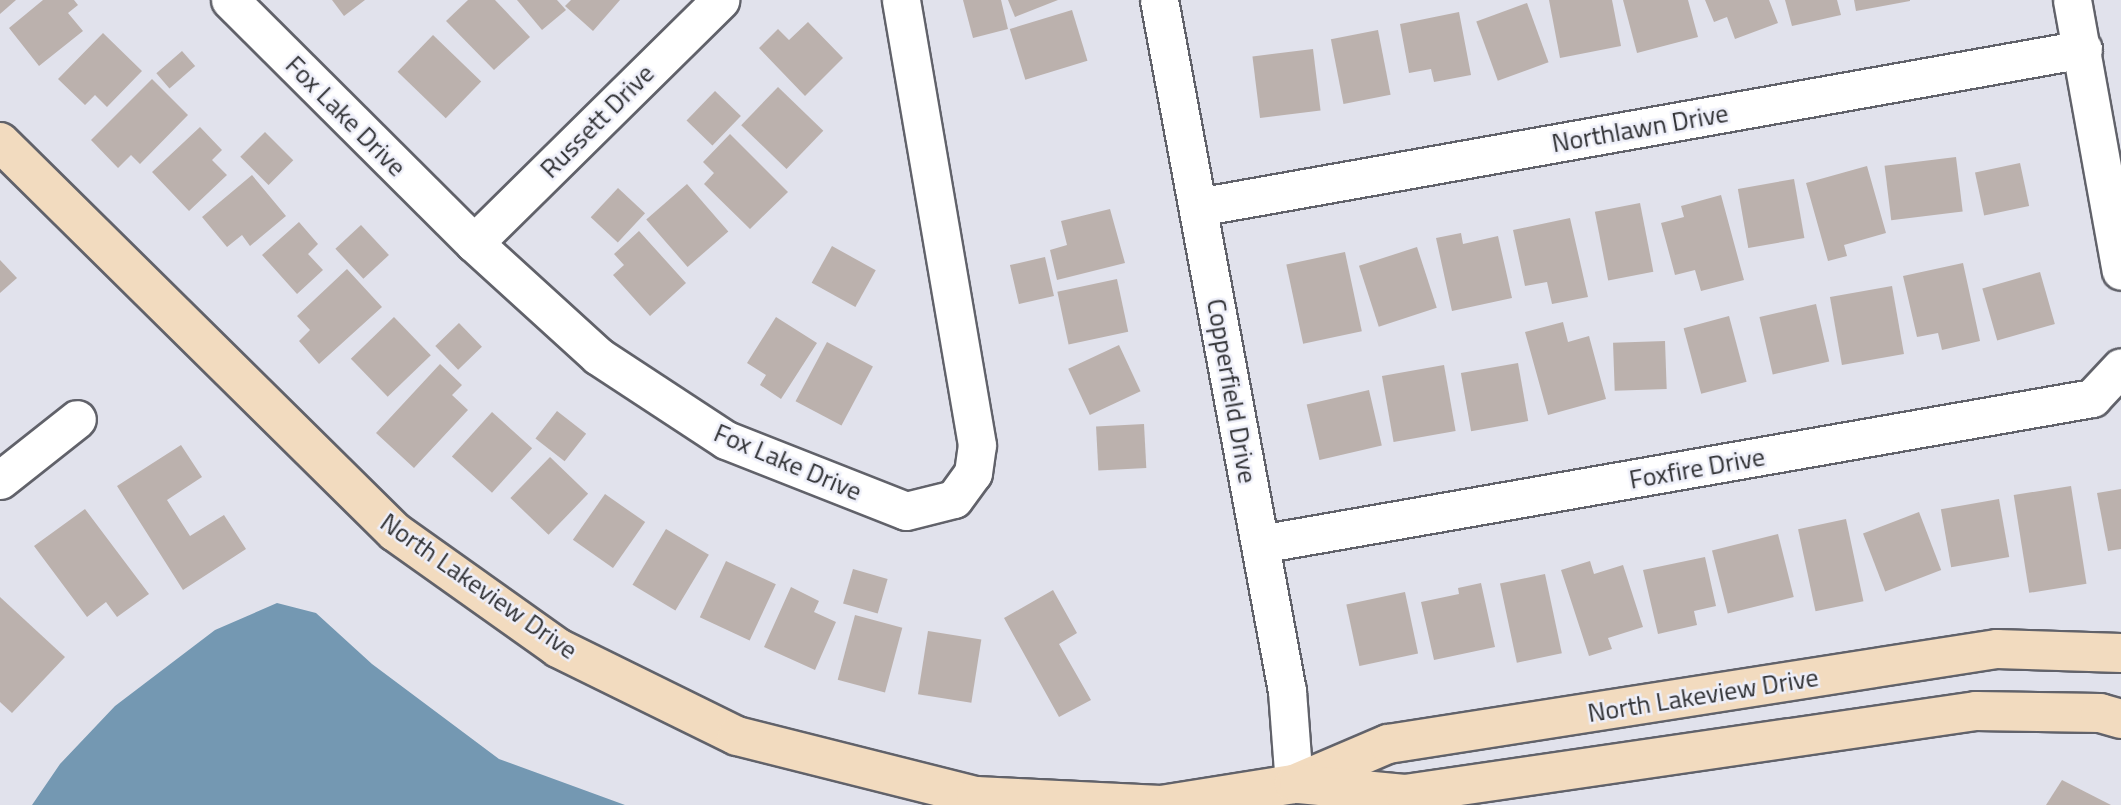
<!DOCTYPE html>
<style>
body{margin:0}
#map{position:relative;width:2121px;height:805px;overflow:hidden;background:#e1e2ec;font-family:"Titillium Web",sans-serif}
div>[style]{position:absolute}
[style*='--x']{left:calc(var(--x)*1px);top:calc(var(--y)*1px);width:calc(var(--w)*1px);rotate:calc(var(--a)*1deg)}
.water>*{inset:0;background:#7498b2}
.building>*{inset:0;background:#bbb1ad;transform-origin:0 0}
.roads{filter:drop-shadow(2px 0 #61626a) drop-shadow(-2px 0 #61626a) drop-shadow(0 2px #61626a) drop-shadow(0 -2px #61626a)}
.street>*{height:37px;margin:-18.5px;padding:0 18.5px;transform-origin:18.5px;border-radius:18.5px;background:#fff}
.secondary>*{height:38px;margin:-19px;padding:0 19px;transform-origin:19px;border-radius:19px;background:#f2dbbf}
span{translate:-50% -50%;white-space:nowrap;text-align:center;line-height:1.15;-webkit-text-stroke:5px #eeeff9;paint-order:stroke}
.street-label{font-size:26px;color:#303134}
</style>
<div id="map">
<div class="water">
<div style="clip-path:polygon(277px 603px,316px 613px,372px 664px,499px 759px,625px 805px,32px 805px,60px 764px,115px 706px,215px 630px)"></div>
</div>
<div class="building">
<div style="clip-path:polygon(0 0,16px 0,0 14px)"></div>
<div style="clip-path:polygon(43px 0,74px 0,78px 5px,68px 13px,83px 31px,39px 66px,9px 28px)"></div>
<div style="clip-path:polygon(332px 0,365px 0,344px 16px)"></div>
<div style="clip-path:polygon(468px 0,495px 0,530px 37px,494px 70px,446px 21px)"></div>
<div style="clip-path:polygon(517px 0,557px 0,566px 10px,542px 30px)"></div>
<div style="clip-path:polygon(571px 0,620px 0,593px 31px,565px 6px)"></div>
<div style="clip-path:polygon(963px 0,1001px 0,1008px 29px,973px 38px)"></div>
<div style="clip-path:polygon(1008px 0,1058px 0,1015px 17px)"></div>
<div style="clip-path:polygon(1549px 0,1612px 0,1621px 46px,1560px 58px)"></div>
<div style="clip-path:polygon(1623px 0,1688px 0,1698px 37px,1637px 53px)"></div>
<div style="clip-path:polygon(1705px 0,1769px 0,1778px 23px,1735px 39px,1727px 17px,1714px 22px)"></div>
<div style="clip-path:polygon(1785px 0,1837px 0,1841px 15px,1792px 26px)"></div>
<div style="clip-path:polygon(1854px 0,1910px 0,1910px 1px,1856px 11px)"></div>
<div style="left:1527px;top:3px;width:63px;height:54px;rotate:70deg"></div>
<div style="left:1072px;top:10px;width:53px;height:65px;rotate:73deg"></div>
<div style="clip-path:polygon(1459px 12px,1471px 75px,1434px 82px,1431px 69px,1409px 73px,1400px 24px)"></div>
<div style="clip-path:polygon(808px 22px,843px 58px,805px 96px,759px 48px,778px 29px,789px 40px)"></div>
<div style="left:1378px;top:30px;width:66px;height:48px;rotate:79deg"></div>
<div style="clip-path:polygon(103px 33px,142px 71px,107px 107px,95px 95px,85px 105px,58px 79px)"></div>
<div style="left:433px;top:35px;width:67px;height:51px;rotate:44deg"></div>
<div style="left:1313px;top:49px;width:62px;height:61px;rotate:83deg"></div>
<div style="left:182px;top:51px;width:20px;height:34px;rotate:49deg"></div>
<div style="clip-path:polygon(152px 79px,188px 115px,140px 164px,131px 155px,118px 168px,91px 140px)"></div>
<div style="left:778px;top:87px;width:63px;height:53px;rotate:44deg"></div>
<div style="left:715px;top:91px;width:36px;height:41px;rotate:44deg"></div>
<div style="clip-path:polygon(200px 127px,222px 150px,212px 160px,227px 175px,189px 211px,152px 172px)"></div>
<div style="left:265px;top:132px;width:40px;height:35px;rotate:45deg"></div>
<div style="clip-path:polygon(730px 134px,788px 192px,750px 229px,704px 184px,714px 173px,703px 162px)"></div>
<div style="left:1956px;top:157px;width:55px;height:72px;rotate:83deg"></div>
<div style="left:2020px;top:163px;width:44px;height:46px;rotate:78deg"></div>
<div style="clip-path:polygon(1867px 166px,1886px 233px,1844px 245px,1847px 256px,1828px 261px,1806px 183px)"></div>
<div style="clip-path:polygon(252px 175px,286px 216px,250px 246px,242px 235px,227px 247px,202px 217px)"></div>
<div style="left:1794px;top:179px;width:60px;height:57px;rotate:80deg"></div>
<div style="left:687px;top:184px;width:63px;height:54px;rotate:49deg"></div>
<div style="left:618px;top:188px;width:37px;height:40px;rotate:43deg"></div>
<div style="clip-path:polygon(1721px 195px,1744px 280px,1701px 291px,1695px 270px,1675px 275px,1661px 223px,1684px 217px,1681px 206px)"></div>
<div style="left:1640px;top:203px;width:70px;height:46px;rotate:79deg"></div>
<div style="clip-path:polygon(1110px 209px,1125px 263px,1057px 280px,1050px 250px,1067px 245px,1061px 221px)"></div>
<div style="clip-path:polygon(1570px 218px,1588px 297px,1552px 304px,1547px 282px,1525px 286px,1513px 230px)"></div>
<div style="clip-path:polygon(299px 222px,318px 244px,308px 254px,323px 270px,297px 294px,262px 255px)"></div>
<div style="left:361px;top:225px;width:41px;height:35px;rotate:47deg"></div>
<div style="clip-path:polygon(639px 231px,686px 283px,650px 316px,613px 275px,624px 265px,614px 254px)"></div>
<div style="clip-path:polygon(1461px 233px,1463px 244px,1498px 236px,1512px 298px,1452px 311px,1436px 238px)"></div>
<div style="left:832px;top:246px;width:50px;height:42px;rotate:29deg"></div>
<div style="left:1417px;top:247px;width:64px;height:61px;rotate:72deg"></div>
<div style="left:1345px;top:252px;width:81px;height:60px;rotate:78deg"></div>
<div style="left:1045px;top:257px;width:40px;height:36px;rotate:77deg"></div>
<div style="clip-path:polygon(0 260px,17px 278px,0 293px)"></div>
<div style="clip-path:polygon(1963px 263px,1980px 341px,1942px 350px,1938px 333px,1917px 337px,1903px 276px)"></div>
<div style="clip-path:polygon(347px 269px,382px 307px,319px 364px,299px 341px,310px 330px,297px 316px)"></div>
<div style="left:2040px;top:272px;width:54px;height:60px;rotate:74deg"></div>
<div style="left:1117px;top:279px;width:54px;height:61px;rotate:78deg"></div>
<div style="left:1892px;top:286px;width:69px;height:63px;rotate:80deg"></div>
<div style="left:1816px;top:304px;width:59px;height:58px;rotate:77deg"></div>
<div style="left:1729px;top:316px;width:68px;height:47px;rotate:75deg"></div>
<div style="left:394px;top:317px;width:53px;height:60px;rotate:46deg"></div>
<div style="clip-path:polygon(776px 317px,817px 343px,781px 399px,760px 385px,766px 375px,747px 363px)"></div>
<div style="clip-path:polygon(1563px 322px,1568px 342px,1589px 336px,1606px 399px,1548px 415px,1525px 332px)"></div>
<div style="left:459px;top:323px;width:33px;height:33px;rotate:46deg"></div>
<div style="left:1665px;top:341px;width:48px;height:52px;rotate:88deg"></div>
<div style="left:827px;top:342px;width:52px;height:67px;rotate:28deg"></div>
<div style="left:1119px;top:345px;width:51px;height:56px;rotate:65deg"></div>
<div style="left:1518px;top:363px;width:59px;height:58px;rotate:80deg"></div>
<div style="clip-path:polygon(440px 364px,462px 385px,452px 395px,468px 410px,414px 468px,376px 433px)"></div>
<div style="left:1444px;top:365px;width:67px;height:63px;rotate:80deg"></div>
<div style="left:1369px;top:390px;width:57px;height:64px;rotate:77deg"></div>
<div style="left:557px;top:411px;width:37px;height:35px;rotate:38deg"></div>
<div style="left:492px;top:412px;width:54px;height:60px;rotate:42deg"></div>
<div style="left:1144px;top:424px;width:44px;height:48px;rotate:87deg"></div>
<div style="clip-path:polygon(181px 445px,202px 477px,167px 500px,190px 536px,224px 515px,246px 549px,183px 590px,117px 486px)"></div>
<div style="left:550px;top:457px;width:53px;height:57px;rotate:44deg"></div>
<div style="left:2071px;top:486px;width:99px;height:58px;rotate:81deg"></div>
<div style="clip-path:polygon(2121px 489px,2121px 549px,2108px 551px,2097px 493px)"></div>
<div style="left:605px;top:494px;width:49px;height:56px;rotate:35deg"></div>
<div style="left:1999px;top:499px;width:59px;height:59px;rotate:80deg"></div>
<div style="clip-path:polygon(85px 509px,149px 594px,117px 617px,106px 602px,87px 617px,34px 546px)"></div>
<div style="left:1919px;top:512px;width:62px;height:60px;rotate:69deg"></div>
<div style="left:1846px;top:519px;width:84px;height:49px;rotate:78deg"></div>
<div style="left:666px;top:529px;width:50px;height:65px;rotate:31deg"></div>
<div style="left:1778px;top:534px;width:65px;height:68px;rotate:76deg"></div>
<div style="clip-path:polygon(1705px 557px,1716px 606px,1694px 611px,1697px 625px,1658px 634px,1643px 570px)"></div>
<div style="left:726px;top:561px;width:55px;height:62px;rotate:25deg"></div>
<div style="clip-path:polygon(1590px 561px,1594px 574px,1623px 565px,1643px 627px,1608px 638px,1612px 649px,1589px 656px,1561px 570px)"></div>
<div style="left:853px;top:569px;width:36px;height:36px;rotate:16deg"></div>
<div style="left:1545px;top:574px;width:81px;height:46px;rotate:78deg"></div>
<div style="clip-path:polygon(1481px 583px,1495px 647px,1434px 660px,1421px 602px,1459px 594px,1458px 588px)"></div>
<div style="clip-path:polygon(791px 587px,819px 601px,814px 612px,836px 622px,815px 670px,764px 647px)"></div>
<div style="clip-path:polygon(1053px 590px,1077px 633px,1059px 644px,1091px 700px,1059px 717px,1004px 618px)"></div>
<div style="left:1405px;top:592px;width:63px;height:60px;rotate:78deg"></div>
<div style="clip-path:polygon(0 597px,65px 657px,12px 713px,0 702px)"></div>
<div style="left:855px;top:615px;width:49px;height:67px;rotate:15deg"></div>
<div style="left:928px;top:631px;width:54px;height:64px;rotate:9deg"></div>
<div style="clip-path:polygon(2062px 780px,2111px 805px,2046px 805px)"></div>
</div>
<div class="roads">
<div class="street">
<div style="--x:230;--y:0;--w:344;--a:44.9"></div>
<div style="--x:474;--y:243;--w:168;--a:42.3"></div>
<div style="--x:598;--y:356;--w:153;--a:33.3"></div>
<div style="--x:726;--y:440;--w:193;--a:21.5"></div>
<div style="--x:906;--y:511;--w:49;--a:-14"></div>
<div style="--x:954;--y:499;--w:32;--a:-54"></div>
<div style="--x:973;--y:473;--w:28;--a:-82"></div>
<div style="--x:977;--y:445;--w:451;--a:-99.7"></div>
<div style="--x:1159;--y:0;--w:703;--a:79.51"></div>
<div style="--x:1287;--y:691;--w:93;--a:85.7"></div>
<div style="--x:2072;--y:0;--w:275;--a:79.8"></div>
<div style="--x:1198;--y:207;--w:899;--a:-10.12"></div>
<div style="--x:474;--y:243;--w:346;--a:-44.6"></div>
<div style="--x:0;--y:480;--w:98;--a:-38.4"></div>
<div style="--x:1260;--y:544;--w:845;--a:-9.95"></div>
<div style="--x:2092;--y:398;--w:42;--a:-46.9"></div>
</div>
<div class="secondary">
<div style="--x:0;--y:142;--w:555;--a:44.64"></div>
<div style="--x:395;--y:532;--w:200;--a:35.4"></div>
<div style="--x:558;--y:648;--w:199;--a:26.2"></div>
<div style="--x:737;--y:736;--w:246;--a:14.1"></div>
<div style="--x:976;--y:796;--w:185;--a:2.8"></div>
<div style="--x:1161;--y:805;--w:135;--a:-9"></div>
<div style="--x:1294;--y:784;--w:102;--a:-23.1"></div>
<div style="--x:1388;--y:744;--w:616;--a:-8.87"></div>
<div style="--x:1997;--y:649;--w:124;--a:1.8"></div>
<div style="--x:1299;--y:784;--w:106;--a:5.4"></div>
<div style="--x:1405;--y:794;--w:577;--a:-8.27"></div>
<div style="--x:1976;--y:711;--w:124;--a:0.9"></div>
<div style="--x:2100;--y:713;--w:22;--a:16"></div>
</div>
</div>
<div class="street-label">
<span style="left:346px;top:116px;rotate:45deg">Fox Lake Drive</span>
<span style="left:597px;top:121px;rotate:-45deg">Russett Drive</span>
<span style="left:1640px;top:128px;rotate:-10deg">Northlawn Drive</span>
<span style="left:1232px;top:391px;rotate:80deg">Copperfield Drive</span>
<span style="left:788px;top:462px;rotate:23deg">Fox Lake Drive</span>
<span style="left:1697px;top:468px;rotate:-10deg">Foxfire Drive</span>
<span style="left:479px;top:586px;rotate:35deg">North Lakeview Drive</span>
<span style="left:1703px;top:695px;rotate:-9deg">North Lakeview Drive</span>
</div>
</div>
